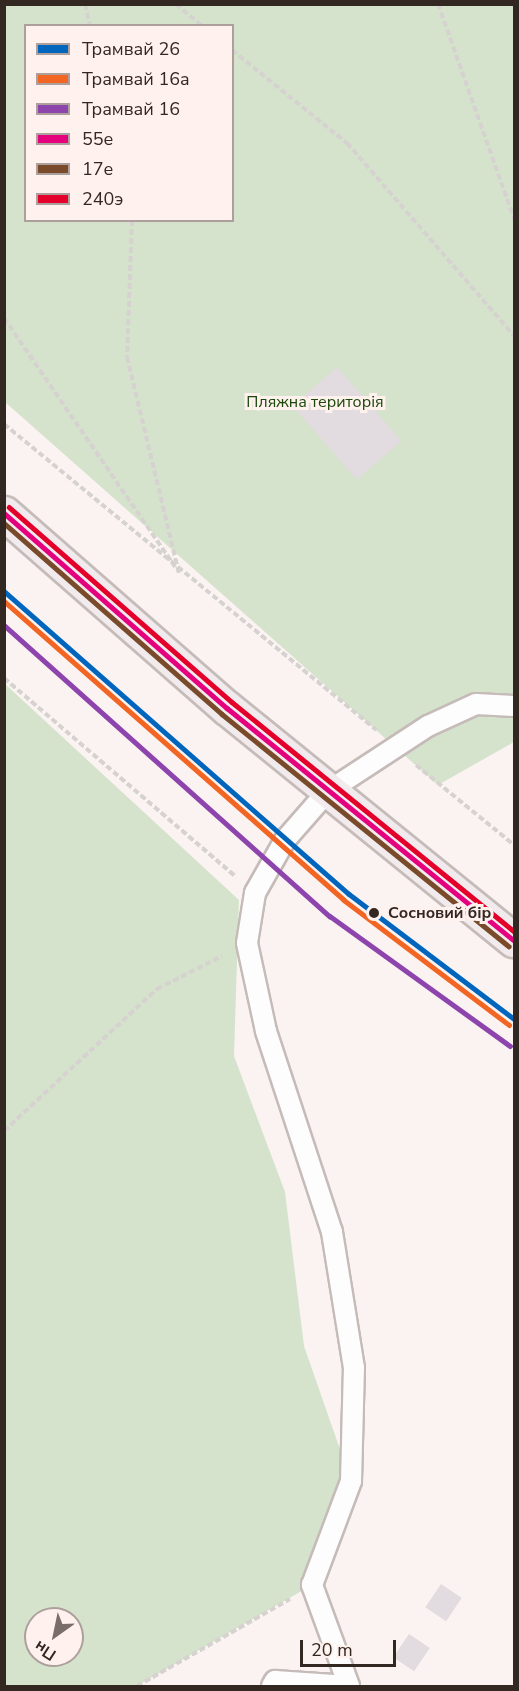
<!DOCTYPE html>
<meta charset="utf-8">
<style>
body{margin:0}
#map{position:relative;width:519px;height:1691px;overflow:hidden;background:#fbf3f1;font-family:"Nunito Sans",sans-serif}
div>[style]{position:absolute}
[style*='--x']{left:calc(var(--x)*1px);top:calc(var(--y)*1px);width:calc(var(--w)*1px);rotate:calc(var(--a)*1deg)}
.green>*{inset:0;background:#d5e3cc}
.building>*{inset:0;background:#e2dbdf;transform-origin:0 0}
.path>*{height:4px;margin-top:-2px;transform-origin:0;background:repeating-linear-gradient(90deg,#d5d2d0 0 6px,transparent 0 9px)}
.roads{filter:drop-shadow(2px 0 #c5bbb8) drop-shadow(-2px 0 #c5bbb8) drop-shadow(0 2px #c5bbb8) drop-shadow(0 -2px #c5bbb8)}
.lane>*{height:20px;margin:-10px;padding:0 10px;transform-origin:10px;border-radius:10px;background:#fefdfd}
.primary>*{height:33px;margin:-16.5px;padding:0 16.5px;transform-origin:16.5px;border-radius:16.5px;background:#f2ebed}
.bus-1>*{height:4.5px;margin:-2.25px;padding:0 2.25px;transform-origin:2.25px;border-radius:2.25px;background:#e5007d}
.bus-2>*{height:4.5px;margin:-2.25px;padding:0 2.25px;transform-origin:2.25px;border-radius:2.25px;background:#7a4b2a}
.bus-3>*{height:4.5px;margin:-2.25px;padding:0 2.25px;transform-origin:2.25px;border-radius:2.25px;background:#e4002b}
.tram-1>*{height:4.5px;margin:-2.25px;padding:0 2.25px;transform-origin:2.25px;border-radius:2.25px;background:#0065bd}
.tram-2>*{height:4.5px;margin:-2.25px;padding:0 2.25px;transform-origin:2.25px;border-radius:2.25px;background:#f26522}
.tram-3>*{height:4.5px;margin:-2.25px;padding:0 2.25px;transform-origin:2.25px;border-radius:2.25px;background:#8e44ad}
.dots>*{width:16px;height:16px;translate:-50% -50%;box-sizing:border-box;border:3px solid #fff1ed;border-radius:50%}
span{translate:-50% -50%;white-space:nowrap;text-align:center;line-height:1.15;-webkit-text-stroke:6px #fff1ed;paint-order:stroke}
.park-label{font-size:16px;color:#19480a}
.stop-label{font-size:16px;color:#332722;font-weight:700}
.left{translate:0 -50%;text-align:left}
.frame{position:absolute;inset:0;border:6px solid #332722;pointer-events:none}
.legend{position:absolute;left:24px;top:24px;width:210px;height:198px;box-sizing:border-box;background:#fff1ed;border:2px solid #ada09c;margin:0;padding:8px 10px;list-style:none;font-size:18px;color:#332722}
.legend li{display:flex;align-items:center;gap:12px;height:30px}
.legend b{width:30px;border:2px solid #ada09c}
.north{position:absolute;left:24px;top:1607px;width:60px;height:60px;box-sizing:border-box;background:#fff1ed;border:2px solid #ada09c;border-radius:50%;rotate:213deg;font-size:16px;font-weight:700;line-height:24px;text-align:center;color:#332722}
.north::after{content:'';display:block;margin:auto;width:21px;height:27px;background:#796e6a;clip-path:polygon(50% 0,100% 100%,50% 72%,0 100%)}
.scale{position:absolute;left:300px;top:1640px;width:96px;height:27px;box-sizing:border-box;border:3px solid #332722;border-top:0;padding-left:8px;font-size:18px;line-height:21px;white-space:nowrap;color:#332722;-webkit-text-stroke:4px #fff1ed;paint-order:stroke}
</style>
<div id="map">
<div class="green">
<div style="clip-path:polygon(evenodd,5px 5px,514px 5px,514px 742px,438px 785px,5px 402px,5px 5px,26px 26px,232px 26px,232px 220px,26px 220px,26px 26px)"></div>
<div style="clip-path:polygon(evenodd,4px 683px,239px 900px,234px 1056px,285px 1192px,304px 1346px,351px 1481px,312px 1585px,137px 1686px,5px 1686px,4px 683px,36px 1619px,72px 1619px,72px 1655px,36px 1655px,36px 1619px)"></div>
</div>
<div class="building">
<div style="left:337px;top:367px;width:98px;height:59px;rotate:49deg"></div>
<div style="left:441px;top:1584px;width:25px;height:28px;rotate:34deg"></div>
<div style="left:409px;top:1634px;width:25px;height:28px;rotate:34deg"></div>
</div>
<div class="path">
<div style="--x:85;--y:4;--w:23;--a:77"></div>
<div style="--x:176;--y:4;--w:34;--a:40"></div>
<div style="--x:438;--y:4;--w:228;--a:70.5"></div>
<div style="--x:232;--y:50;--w:148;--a:39"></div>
<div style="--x:347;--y:143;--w:255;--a:49.1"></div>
<div style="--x:132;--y:220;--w:137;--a:92.1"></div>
<div style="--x:127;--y:357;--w:222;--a:76.5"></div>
<div style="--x:4;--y:318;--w:302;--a:55.5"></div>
<div style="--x:4;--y:424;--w:482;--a:39.4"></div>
<div style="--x:4;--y:678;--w:306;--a:40.6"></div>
<div style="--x:416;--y:765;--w:127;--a:39.2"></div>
<div style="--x:4;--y:1131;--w:209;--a:-42.9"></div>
<div style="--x:157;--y:989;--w:73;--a:-26.9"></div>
<div style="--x:137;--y:1686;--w:176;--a:-29.6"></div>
</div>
<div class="roads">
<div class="lane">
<div style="--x:272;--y:1686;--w:6;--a:-59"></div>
<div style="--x:275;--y:1681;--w:74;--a:3.9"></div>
<div style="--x:349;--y:1686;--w:108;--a:-110.1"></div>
<div style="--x:312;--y:1585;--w:111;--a:-69.4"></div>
<div style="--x:351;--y:1481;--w:113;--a:-88.5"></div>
<div style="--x:354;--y:1368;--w:138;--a:-99.2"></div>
<div style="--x:332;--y:1232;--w:212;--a:-108.2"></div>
<div style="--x:266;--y:1031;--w:90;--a:-102.2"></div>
<div style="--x:247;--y:943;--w:51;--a:-80.9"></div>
<div style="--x:255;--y:893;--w:61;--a:-60.5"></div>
<div style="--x:285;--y:840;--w:64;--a:-48.8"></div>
<div style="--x:327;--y:792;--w:121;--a:-33.2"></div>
<div style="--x:428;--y:726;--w:53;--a:-24.6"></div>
<div style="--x:476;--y:704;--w:38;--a:3"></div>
</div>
<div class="primary">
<div style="--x:4;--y:513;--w:296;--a:41.2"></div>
<div style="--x:227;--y:708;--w:369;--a:39"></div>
</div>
</div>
<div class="bus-1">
<div style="--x:4;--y:513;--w:296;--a:41.2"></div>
<div style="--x:227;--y:708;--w:369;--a:39"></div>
</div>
<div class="bus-2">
<div style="--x:4;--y:523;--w:290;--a:41.2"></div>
<div style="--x:222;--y:714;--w:369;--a:39"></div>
</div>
<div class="bus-3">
<div style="--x:9;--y:507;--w:296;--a:41.2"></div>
<div style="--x:232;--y:702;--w:363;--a:39.1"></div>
</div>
<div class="tram-1">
<div style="--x:4;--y:591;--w:459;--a:41.3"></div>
<div style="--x:349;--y:894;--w:207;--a:37.1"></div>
</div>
<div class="tram-2">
<div style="--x:4;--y:601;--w:453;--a:41.3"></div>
<div style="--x:344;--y:900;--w:207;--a:37.1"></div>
</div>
<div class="tram-3">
<div style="--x:4;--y:625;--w:437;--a:41.8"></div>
<div style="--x:330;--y:916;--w:222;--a:35.8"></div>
</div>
<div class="dots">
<div style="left:374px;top:913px;background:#332722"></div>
</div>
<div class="park-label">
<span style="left:315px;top:402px">Пляжна територія</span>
</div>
<div class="stop-label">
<span class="left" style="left:388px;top:913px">Сосновий бір</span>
</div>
<div class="frame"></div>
<ul class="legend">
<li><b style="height:8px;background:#0065bd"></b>Трамвай 26</li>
<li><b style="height:8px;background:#f26522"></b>Трамвай 16a</li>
<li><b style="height:8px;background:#8e44ad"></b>Трамвай 16</li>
<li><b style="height:8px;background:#e5007d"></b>55е</li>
<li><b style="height:8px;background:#7a4b2a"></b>17е</li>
<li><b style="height:8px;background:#e4002b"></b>240э</li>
</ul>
<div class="north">Пн</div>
<div class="scale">20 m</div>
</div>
